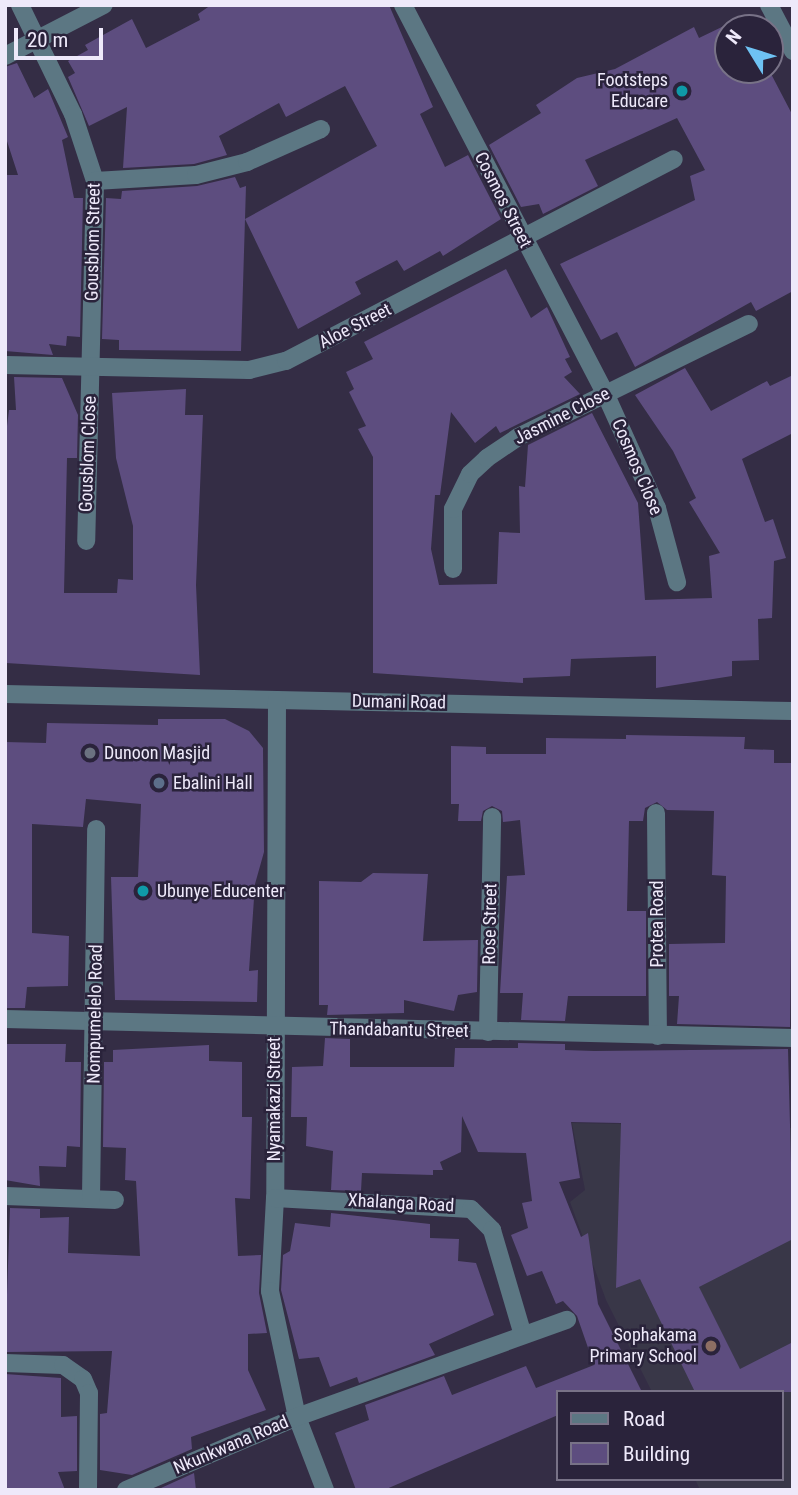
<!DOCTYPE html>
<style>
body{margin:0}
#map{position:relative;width:798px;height:1495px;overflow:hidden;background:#342d45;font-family:"Roboto Condensed",sans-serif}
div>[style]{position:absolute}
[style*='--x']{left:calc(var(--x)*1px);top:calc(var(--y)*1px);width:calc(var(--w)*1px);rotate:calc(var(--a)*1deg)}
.education>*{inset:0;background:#393748}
.building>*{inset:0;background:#5d4d7f}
.minor>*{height:18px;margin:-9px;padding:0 9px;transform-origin:9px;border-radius:9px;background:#5c7783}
.dots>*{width:19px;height:19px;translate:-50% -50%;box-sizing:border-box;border:4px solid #2a233b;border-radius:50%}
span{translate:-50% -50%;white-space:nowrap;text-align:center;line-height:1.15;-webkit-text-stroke:5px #2a233b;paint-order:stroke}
.poi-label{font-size:18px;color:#eee9fa}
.right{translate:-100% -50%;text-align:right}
.left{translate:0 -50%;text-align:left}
.street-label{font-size:18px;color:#eee9fa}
.frame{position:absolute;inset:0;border:7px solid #eee9fa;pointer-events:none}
.legend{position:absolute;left:556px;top:1390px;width:228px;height:91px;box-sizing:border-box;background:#2a233b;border:2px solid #787287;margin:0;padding:9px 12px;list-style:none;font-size:21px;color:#eee9fa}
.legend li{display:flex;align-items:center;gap:14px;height:35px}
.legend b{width:35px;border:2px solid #787287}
.north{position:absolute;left:714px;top:14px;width:70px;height:70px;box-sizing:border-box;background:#2a233b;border:2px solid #787287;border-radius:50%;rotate:308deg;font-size:19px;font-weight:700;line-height:28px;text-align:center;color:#eee9fa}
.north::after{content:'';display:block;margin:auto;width:24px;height:32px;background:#6ec2f3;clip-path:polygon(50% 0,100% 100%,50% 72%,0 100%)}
.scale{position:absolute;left:14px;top:28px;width:89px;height:32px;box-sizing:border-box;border:4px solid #eee9fa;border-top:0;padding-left:9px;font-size:21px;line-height:24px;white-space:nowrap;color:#eee9fa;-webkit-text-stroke:5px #2a233b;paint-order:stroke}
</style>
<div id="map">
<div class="education">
<div style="clip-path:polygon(572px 1123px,793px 1128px,793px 1490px,700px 1490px,695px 1479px,782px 1479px,782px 1392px,652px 1392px,606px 1300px,570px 1202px,585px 1190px)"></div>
</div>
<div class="building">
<div style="clip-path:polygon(211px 5px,389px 5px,433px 107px,420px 114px,445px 167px,468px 155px,501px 219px,443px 256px,440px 251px,404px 271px,397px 260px,355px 282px,361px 294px,298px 329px,245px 219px,241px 351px,119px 350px,119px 340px,102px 339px,106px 198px,121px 199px,122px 191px,197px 186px,235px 177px,240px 188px,246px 186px,245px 219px,377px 146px,345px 86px,286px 117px,279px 103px,219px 136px,227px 155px,194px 164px,123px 168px,127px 107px,89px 126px,68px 77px,75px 73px,68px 61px,88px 50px,85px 45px,132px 19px,146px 48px,200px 20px,198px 14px)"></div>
<div style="clip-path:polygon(728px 24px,728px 70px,769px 70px,793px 116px,793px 291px,756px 311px,751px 302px,635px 367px,617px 332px,601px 340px,560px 264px,695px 200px,690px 176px,705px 170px,677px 118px,585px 160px,598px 186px,543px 214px,539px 204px,521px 207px,489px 145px,541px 113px,536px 105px,577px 78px,615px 69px,694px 27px,699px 38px)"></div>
<div style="clip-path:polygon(17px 63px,34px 98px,48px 89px,68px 137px,62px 140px,74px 198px,83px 198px,80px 337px,67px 336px,66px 346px,49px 344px,53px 355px,5px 351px,5px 175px,18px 175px,5px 135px,5px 67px)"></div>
<div style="clip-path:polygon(506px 269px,531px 318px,547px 307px,570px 357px,565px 359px,572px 372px,564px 377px,580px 394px,500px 433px,496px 426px,475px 443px,451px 412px,440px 495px,435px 495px,431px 549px,439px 585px,497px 584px,499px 532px,520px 533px,519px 486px,525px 487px,528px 445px,592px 413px,638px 503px,645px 600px,712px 598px,709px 556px,720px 553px,689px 502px,696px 498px,673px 451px,635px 395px,685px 368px,711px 411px,767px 381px,770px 386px,793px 375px,793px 433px,742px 459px,765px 522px,773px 519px,786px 558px,774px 561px,772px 618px,758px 619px,759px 660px,732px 661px,732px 676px,656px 688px,656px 656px,571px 659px,570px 676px,523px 678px,523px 683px,373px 673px,373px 457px,358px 429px,366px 426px,349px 392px,354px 389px,346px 372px,373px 359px,364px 342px)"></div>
<div style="clip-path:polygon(14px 377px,62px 378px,78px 415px,77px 458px,67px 458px,64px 593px,117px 593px,118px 579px,133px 580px,133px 526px,116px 458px,112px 393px,186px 389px,185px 415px,203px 415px,196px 585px,200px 675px,6px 663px,5px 442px,9px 410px,16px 410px)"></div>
<div style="clip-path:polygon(158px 719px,225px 719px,249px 731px,263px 748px,264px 852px,255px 884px,249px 971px,258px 970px,257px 1002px,115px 1000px,111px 877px,138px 877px,141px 804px,86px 799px,83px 827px,32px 824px,32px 933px,69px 936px,68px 986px,27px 987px,25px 1008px,5px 1008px,5px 742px,46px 743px,47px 723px,158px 725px)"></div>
<div style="clip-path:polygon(626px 735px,745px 737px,744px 749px,774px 750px,774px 763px,793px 763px,790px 1027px,677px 1024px,679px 996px,669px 996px,669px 944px,725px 943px,726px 876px,712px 875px,714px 811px,667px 810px,657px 802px,645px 808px,643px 821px,629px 821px,627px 911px,646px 911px,646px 996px,568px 996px,565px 1021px,521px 1020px,523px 993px,500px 993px,507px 876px,525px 875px,520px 820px,503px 822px,502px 811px,492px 806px,483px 811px,481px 821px,458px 821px,459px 804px,451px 804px,451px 746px,486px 747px,486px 754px,546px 754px,546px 738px,626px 739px)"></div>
<div style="clip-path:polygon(373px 873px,428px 874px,423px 941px,478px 940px,477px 992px,458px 995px,454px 1011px,404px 1000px,404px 1013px,327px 1015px,328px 1005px,319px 1005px,319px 881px,361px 882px)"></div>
<div style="clip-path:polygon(325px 1038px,350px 1039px,350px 1067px,454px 1067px,455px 1048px,518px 1048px,518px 1043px,565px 1044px,565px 1050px,594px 1051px,788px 1049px,793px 1239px,699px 1287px,740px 1369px,793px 1342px,793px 1392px,695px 1392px,640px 1279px,616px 1288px,621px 1123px,571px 1122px,580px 1178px,559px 1182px,581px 1237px,588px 1233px,598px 1304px,642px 1392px,558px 1392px,558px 1415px,384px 1490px,356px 1490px,335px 1433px,369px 1420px,365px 1405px,444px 1376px,452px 1395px,526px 1366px,536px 1388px,594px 1365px,577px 1316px,563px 1301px,556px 1304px,542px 1271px,527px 1276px,511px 1235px,528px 1228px,522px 1203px,532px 1201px,526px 1153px,478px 1152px,462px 1116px,461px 1152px,440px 1162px,443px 1170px,433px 1170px,433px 1175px,362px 1173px,361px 1191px,331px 1190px,333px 1151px,306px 1146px,307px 1117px,291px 1117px,292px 1067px,323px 1066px)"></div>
<div style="clip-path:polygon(5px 1044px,66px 1044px,65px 1062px,81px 1062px,80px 1147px,67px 1146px,66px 1167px,39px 1166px,40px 1186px,5px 1180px)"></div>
<div style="clip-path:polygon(209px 1045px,209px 1061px,242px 1062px,242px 1117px,252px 1117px,250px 1199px,235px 1198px,238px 1256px,261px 1255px,259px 1293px,267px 1333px,248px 1334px,248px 1370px,266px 1410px,191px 1437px,192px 1449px,132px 1475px,100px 1470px,100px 1414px,107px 1413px,112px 1351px,5px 1352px,10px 1208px,40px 1209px,40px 1218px,69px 1217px,68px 1253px,140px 1256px,136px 1181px,125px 1180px,126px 1148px,103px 1147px,104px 1062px,113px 1062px,113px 1050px)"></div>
<div style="clip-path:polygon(331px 1213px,430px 1224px,430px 1238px,459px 1239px,458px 1261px,476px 1263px,494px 1315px,429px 1344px,435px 1355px,359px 1383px,357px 1377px,330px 1387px,319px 1357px,299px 1359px,281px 1290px,283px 1255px,290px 1251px,295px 1223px,330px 1227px)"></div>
<div style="clip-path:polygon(5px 1374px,61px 1378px,61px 1417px,77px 1416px,77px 1471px,58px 1472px,65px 1490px,5px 1490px)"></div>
<div style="clip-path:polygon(194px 1473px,196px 1490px,162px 1490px,161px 1488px)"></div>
</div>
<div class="minor">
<div style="--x:20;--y:5;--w:121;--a:64.1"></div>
<div style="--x:73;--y:114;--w:71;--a:71.8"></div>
<div style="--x:95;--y:181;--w:360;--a:91.4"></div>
<div style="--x:403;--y:5;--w:437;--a:62.5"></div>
<div style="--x:605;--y:393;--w:126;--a:65.7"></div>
<div style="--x:657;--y:508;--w:77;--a:74.9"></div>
<div style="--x:769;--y:5;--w:52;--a:62.4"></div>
<div style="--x:5;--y:56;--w:111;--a:-27.3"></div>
<div style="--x:95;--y:181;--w:101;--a:-3.4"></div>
<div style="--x:196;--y:175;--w:53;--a:-14.3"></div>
<div style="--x:247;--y:162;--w:81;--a:-24"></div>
<div style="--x:5;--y:365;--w:244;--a:1.2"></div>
<div style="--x:249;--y:370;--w:38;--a:-14"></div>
<div style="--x:286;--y:361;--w:437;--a:-27.5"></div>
<div style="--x:453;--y:569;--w:60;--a:-90"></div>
<div style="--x:453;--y:509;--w:39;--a:-64"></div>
<div style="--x:470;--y:474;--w:23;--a:-43"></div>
<div style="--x:487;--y:458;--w:37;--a:-34"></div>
<div style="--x:518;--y:437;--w:257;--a:-26.1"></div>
<div style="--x:5;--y:694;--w:788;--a:1.24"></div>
<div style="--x:277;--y:700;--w:498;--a:90.2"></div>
<div style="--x:275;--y:1198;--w:93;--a:93.1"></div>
<div style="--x:270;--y:1291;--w:129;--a:77.9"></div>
<div style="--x:297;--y:1417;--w:78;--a:69"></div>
<div style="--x:656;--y:813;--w:223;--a:89.5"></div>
<div style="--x:5;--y:1019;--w:788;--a:1.38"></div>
<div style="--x:488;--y:1032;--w:215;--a:-88.9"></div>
<div style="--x:5;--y:1196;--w:110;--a:2.1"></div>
<div style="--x:91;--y:1198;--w:369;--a:-89.2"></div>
<div style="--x:275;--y:1198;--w:196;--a:3.2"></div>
<div style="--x:471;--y:1209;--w:30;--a:45"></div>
<div style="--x:492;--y:1230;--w:109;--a:73.6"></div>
<div style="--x:5;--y:1363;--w:58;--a:2"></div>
<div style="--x:63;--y:1365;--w:24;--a:35"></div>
<div style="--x:83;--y:1379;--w:15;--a:67"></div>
<div style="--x:89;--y:1393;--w:97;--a:90.6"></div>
<div style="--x:126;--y:1490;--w:186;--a:-23.1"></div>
<div style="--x:297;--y:1417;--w:287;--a:-19.8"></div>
</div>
<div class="dots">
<div style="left:682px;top:91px;background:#0f9aa8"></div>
<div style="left:90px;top:753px;background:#6b7280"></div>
<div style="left:159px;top:783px;background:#5c6f8a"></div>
<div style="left:143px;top:891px;background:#0f9aa8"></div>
<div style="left:711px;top:1346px;background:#8d6e63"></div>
</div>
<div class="poi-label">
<span class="right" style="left:668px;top:91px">Footsteps<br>Educare</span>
<span class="left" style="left:104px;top:753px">Dunoon Masjid</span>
<span class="left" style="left:173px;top:783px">Ebalini Hall</span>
<span class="left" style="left:157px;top:891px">Ubunye Educenter</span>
<span class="right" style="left:697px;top:1346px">Sophakama<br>Primary School</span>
</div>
<div class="street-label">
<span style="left:503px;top:200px;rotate:63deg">Cosmos Street</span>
<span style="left:93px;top:242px;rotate:-89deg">Gousblom Street</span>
<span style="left:355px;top:326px;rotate:-27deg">Aloe Street</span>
<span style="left:562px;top:416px;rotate:-27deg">Jasmine Close</span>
<span style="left:88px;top:454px;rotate:-88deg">Gousblom Close</span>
<span style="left:637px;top:467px;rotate:67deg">Cosmos Close</span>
<span style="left:399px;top:702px;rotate:1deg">Dumani Road</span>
<span style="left:490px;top:924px;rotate:-89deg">Rose Street</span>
<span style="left:657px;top:924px;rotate:-90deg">Protea Road</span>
<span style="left:95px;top:1014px;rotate:-89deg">Nompumelelo Road</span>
<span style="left:399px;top:1030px;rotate:1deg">Thandabantu Street</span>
<span style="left:274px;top:1099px;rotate:-90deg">Nyamakazi Street</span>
<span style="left:401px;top:1203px;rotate:3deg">Xhalanga Road</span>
<span style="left:231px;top:1445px;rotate:-23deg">Nkunkwana Road</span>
</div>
<div class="frame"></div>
<ul class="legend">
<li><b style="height:9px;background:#5c7783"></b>Road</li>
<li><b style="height:19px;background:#5d4d7f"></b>Building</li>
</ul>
<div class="north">N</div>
<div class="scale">20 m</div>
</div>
